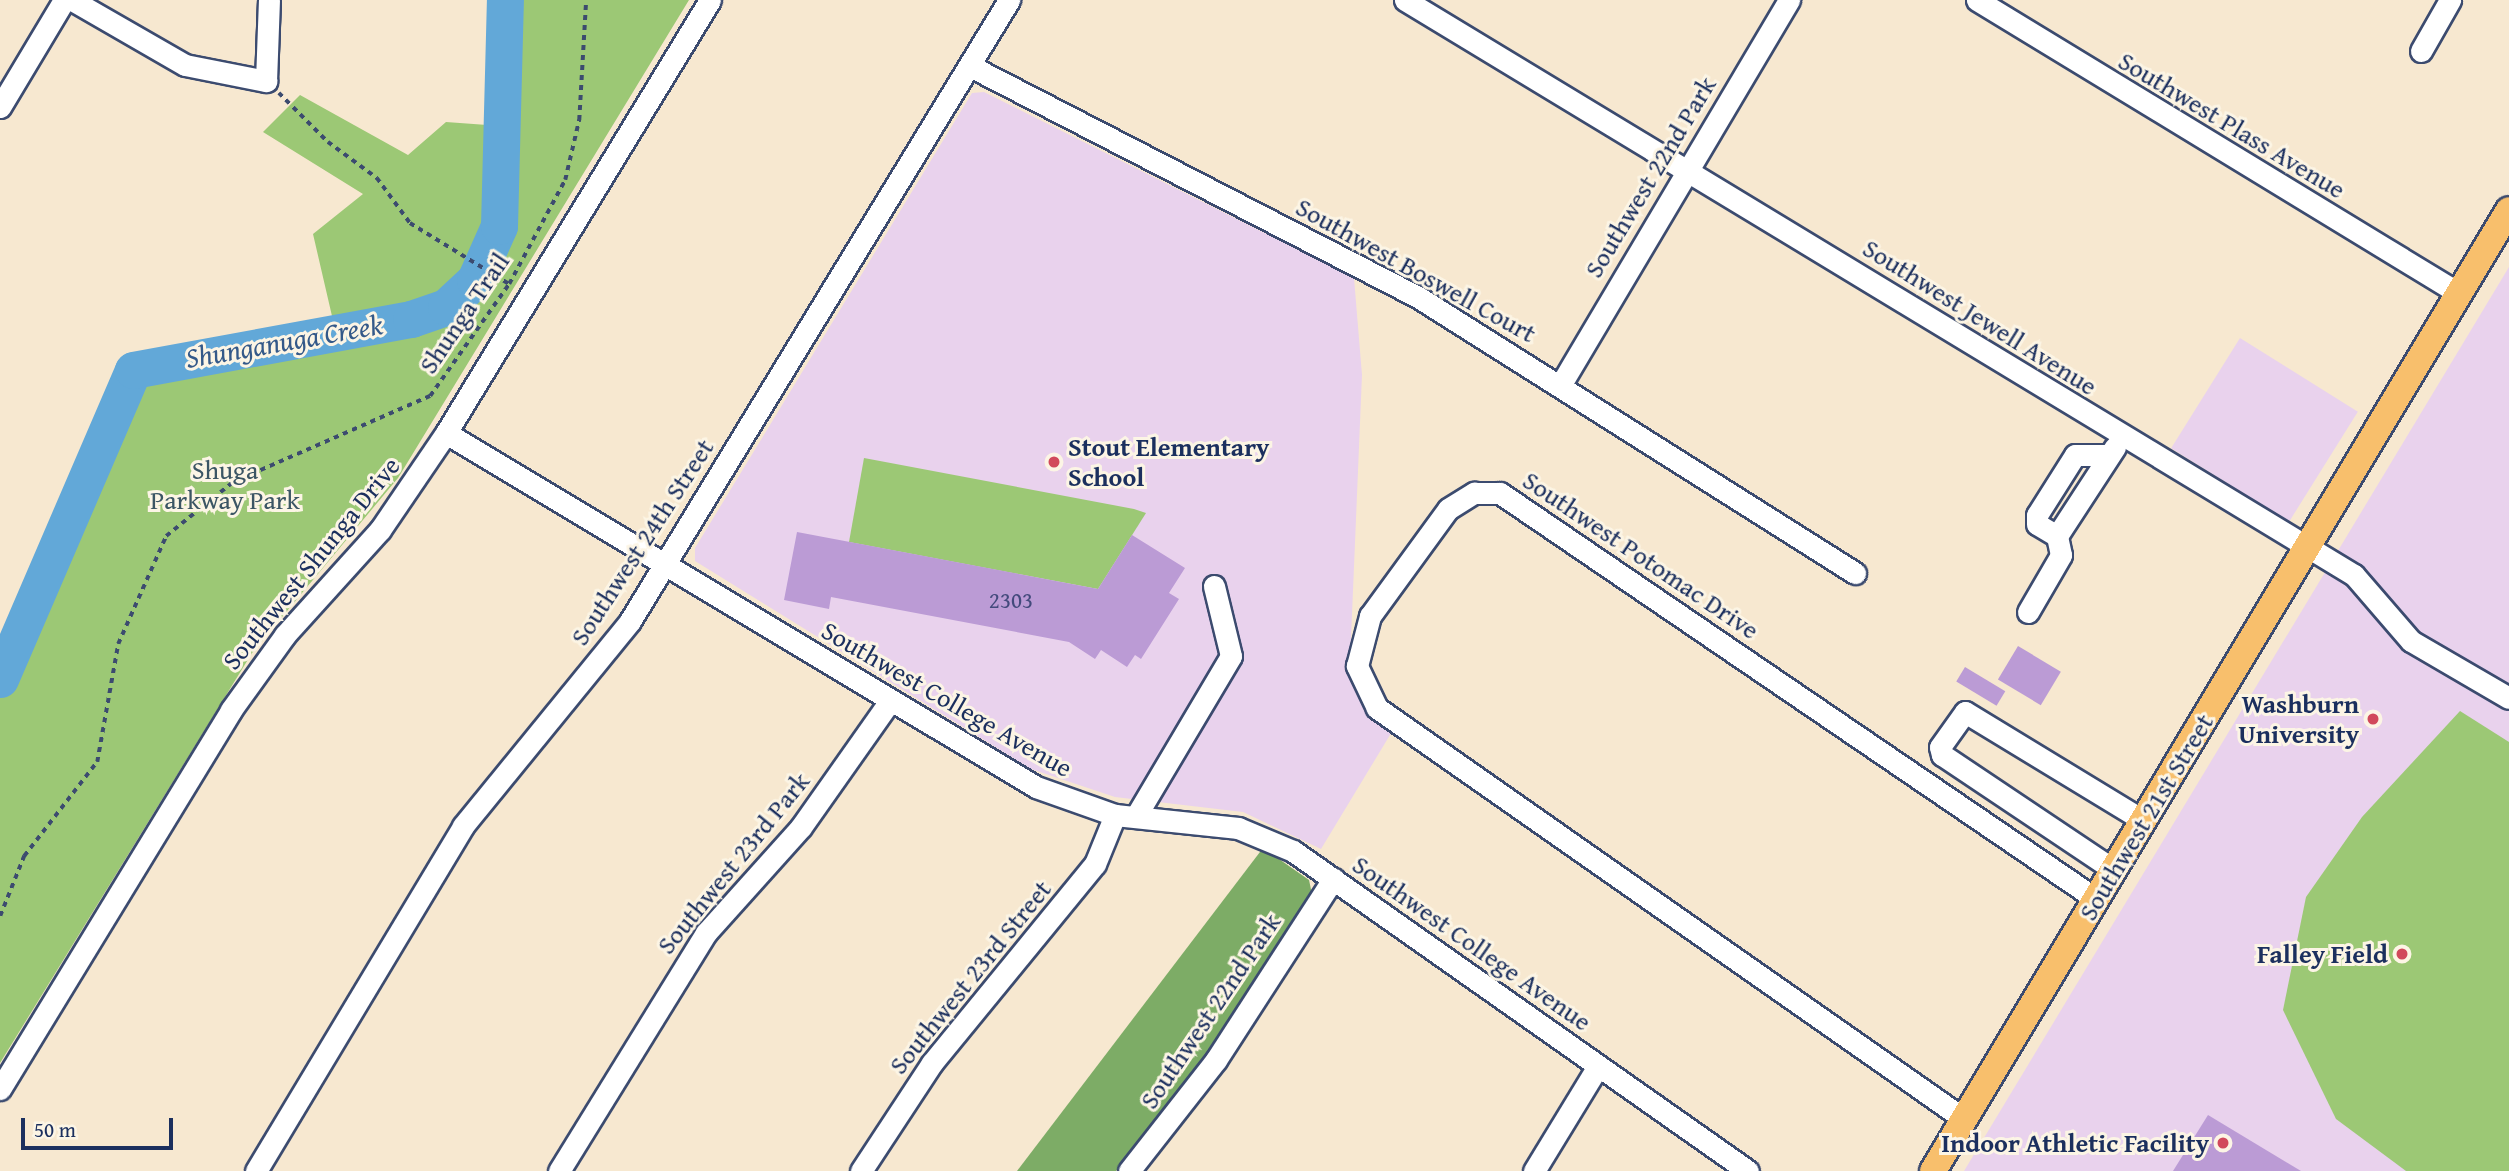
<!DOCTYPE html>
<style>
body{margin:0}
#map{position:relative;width:2509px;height:1171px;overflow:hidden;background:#f7e8d0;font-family:"Gentium Book Plus",serif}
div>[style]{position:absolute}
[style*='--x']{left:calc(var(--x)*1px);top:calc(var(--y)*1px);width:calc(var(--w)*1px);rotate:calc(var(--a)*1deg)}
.built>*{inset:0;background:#e9d2ed;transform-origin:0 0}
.green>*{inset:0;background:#9cc875}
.forest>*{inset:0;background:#7dac66}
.river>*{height:37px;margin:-18.5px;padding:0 18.5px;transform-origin:18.5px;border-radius:18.5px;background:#62a8d8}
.building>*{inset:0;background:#bb9bd5;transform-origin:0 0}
.path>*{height:3.5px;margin-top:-1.75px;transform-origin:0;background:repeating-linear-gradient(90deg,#3c4b6f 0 5px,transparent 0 10px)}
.roads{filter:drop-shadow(2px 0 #3c4b6f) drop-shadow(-2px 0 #3c4b6f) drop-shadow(0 2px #3c4b6f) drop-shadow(0 -2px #3c4b6f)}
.minor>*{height:21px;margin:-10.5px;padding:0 10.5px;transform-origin:10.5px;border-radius:10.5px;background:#fff}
.major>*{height:26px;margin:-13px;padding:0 13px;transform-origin:13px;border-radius:13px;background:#f8bf6c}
.dots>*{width:19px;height:19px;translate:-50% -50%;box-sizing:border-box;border:4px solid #fcf5e5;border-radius:50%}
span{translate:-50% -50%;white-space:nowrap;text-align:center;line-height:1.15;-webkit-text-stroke:6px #fcf5e5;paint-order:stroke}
.number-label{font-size:23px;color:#434a7c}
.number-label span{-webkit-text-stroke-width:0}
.street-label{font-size:26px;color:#1b2f5e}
.poi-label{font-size:26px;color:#1b2f5e;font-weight:700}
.left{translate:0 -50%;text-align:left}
.right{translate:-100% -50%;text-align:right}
.park-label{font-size:26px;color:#3b5564}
.water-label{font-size:28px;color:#345989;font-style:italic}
.scale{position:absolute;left:21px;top:1118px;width:152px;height:32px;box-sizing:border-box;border:4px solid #1b2f5e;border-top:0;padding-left:9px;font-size:21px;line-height:24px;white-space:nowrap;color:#1b2f5e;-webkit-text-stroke:5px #fcf5e5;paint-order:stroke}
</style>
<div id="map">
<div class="built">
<div style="clip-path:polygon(984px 92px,1354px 278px,1362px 375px,1350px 662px,1370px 712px,1393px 730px,1321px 849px,1243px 812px,1115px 797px,1031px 769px,695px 561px,695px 548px,972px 93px)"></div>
<div style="clip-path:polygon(2509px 267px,2509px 1171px,1964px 1171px)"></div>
<div style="left:2240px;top:338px;width:139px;height:130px;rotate:32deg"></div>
</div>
<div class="green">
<div style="clip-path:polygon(505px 0,689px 0,398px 478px,252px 653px,0 1063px,0 679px,133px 370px,335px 329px,313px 234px,363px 194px,263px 132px,300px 95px,408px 155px,446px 122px,501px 126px)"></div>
<div style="clip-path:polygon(864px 458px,1134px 509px,1146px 513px,1098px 589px,849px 542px)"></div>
<div style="clip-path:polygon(2460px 711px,2509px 742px,2509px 1171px,2406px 1171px,2336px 1119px,2283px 1010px,2306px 897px,2362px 817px)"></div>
</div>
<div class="forest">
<div style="clip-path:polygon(1263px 848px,1309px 880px,1312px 894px,1199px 1065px,1116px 1171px,1017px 1171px)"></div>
</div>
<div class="river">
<div style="--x:0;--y:679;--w:336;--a:-66.7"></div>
<div style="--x:133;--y:370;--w:283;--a:-10.4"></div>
<div style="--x:411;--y:319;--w:37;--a:-19"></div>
<div style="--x:446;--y:307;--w:40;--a:-43"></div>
<div style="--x:475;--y:280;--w:59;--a:-66"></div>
<div style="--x:499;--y:226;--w:226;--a:-88.5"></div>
</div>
<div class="building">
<div style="clip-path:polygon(797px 532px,1098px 589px,1132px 535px,1185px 568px,1169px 593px,1179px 599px,1141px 659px,1135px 655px,1127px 667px,1101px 650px,1095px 659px,1069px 642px,831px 597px,829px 609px,784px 600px)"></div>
<div style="left:2018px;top:646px;width:50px;height:39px;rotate:31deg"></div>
<div style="left:1965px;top:667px;width:47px;height:17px;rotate:31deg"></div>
<div style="clip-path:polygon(2208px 1115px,2301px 1171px,2173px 1171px)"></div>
</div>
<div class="path">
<div style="--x:279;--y:93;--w:69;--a:45"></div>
<div style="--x:328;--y:142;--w:61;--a:36.3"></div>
<div style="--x:377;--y:178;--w:56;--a:53.7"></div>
<div style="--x:410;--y:223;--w:116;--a:31.6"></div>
<div style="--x:0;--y:916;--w:65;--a:-68.2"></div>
<div style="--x:24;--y:856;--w:119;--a:-52.2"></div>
<div style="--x:97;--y:762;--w:120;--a:-79.9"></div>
<div style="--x:118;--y:644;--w:118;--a:-66"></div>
<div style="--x:166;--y:536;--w:86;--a:-38.9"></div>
<div style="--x:233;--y:482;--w:215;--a:-23.6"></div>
<div style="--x:430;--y:396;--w:137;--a:-54.8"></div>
<div style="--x:509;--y:284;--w:118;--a:-61.7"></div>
<div style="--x:565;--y:180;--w:62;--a:-76.9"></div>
<div style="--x:579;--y:120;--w:120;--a:-86.7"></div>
</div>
<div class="roads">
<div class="minor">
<div style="--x:72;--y:0;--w:130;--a:29.9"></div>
<div style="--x:185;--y:65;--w:83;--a:11.2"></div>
<div style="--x:266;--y:81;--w:81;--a:-87.9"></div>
<div style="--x:1405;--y:0;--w:1110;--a:31.21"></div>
<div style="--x:2354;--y:575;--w:87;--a:49.2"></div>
<div style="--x:2411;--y:641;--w:113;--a:30.2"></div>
<div style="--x:1977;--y:0;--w:565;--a:31.33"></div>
<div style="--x:2421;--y:51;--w:59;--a:-60.4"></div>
<div style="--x:970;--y:66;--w:504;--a:27.28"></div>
<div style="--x:1418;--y:297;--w:517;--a:32.28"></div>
<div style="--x:0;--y:107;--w:125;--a:-59.1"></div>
<div style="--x:1561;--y:384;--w:447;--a:-59.3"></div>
<div style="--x:446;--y:433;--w:688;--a:30.96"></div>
<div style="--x:1036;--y:787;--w:84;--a:19.5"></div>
<div style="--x:1115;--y:815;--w:124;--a:6"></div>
<div style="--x:1238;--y:828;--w:60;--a:22.7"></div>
<div style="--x:1293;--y:851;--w:556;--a:35.12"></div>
<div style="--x:2057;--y:536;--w:106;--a:-56.9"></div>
<div style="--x:2028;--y:612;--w:66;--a:-59.9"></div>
<div style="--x:2061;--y:555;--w:19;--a:-102"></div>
<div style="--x:2057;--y:536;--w:23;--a:-149"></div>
<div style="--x:2037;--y:524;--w:9;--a:-90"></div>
<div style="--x:2037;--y:515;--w:71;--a:-57.7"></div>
<div style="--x:2075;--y:455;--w:34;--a:0"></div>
<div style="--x:1136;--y:816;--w:186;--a:-59.3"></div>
<div style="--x:1231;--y:656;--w:72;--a:-103.7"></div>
<div style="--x:2114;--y:870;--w:207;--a:-146.2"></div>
<div style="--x:1942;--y:755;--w:8;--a:-104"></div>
<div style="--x:1940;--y:747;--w:43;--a:-54.5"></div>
<div style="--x:1965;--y:712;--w:210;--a:31.3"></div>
<div style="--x:0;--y:1089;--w:444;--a:-58.6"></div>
<div style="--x:231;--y:710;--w:92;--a:-54.2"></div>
<div style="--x:285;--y:635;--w:142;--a:-47.9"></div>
<div style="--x:380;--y:530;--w:117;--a:-55.8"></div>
<div style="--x:446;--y:433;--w:507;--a:-58.63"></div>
<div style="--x:1964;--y:1119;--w:717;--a:-145"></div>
<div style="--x:1377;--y:708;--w:47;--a:-115.5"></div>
<div style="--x:1357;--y:666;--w:52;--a:-75.4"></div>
<div style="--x:1370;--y:616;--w:132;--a:-53.9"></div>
<div style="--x:1448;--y:509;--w:31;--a:-32"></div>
<div style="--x:1474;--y:493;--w:26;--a:0"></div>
<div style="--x:1500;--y:493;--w:721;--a:34.26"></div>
<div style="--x:256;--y:1171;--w:402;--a:-59"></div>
<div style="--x:463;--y:826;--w:264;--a:-50.8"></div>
<div style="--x:630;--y:621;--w:728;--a:-58.6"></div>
<div style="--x:559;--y:1171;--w:280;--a:-58.3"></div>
<div style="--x:706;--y:933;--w:142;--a:-48.1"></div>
<div style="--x:801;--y:827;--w:154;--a:-54.8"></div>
<div style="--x:861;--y:1171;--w:129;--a:-56.7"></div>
<div style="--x:932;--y:1063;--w:257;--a:-50.7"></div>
<div style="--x:1095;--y:864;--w:53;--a:-67.8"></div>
<div style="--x:1129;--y:1171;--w:141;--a:-51.9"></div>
<div style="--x:1216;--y:1060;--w:216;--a:-57.1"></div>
<div style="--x:1534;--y:1171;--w:123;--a:-58.6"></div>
</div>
<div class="major">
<div style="--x:1933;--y:1171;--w:1120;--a:-59.06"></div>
</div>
</div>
<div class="dots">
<div style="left:1054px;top:462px;background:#d1495b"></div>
<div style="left:2373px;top:719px;background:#d1495b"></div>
<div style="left:2402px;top:954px;background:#d1495b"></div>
<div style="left:2223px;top:1143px;background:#d1495b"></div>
</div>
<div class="number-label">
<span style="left:1011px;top:600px">2303</span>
</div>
<div class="street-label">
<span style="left:2232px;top:125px;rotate:31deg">Southwest Plass Avenue</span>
<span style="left:1650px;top:177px;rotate:-59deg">Southwest 22nd Park</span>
<span style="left:1416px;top:270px;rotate:29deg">Southwest Boswell Court</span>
<span style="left:464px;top:313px;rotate:-56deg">Shunga Trail</span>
<span style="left:1980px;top:317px;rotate:32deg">Southwest Jewell Avenue</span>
<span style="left:642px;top:542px;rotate:-57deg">Southwest 24th Street</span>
<span style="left:1641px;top:555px;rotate:34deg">Southwest Potomac Drive</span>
<span style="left:311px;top:563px;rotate:-51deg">Southwest Shunga Drive</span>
<span style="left:947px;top:699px;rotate:30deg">Southwest College Avenue</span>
<span style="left:2146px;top:817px;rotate:-59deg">Southwest 21st Street</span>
<span style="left:733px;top:863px;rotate:-51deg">Southwest 23rd Park</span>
<span style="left:1472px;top:943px;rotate:35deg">Southwest College Avenue</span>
<span style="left:970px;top:977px;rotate:-51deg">Southwest 23rd Street</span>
<span style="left:1210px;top:1011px;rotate:-56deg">Southwest 22nd Park</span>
</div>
<div class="poi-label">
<span class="left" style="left:1068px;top:462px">Stout Elementary<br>School</span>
<span class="right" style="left:2359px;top:719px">Washburn<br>University</span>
<span class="right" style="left:2388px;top:954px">Falley Field</span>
<span class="right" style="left:2209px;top:1143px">Indoor Athletic Facility</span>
</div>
<div class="park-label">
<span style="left:225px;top:485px">Shuga<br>Parkway Park</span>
</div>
<div class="water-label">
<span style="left:284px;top:341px;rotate:-10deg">Shunganuga Creek</span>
</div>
<div class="scale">50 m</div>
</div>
